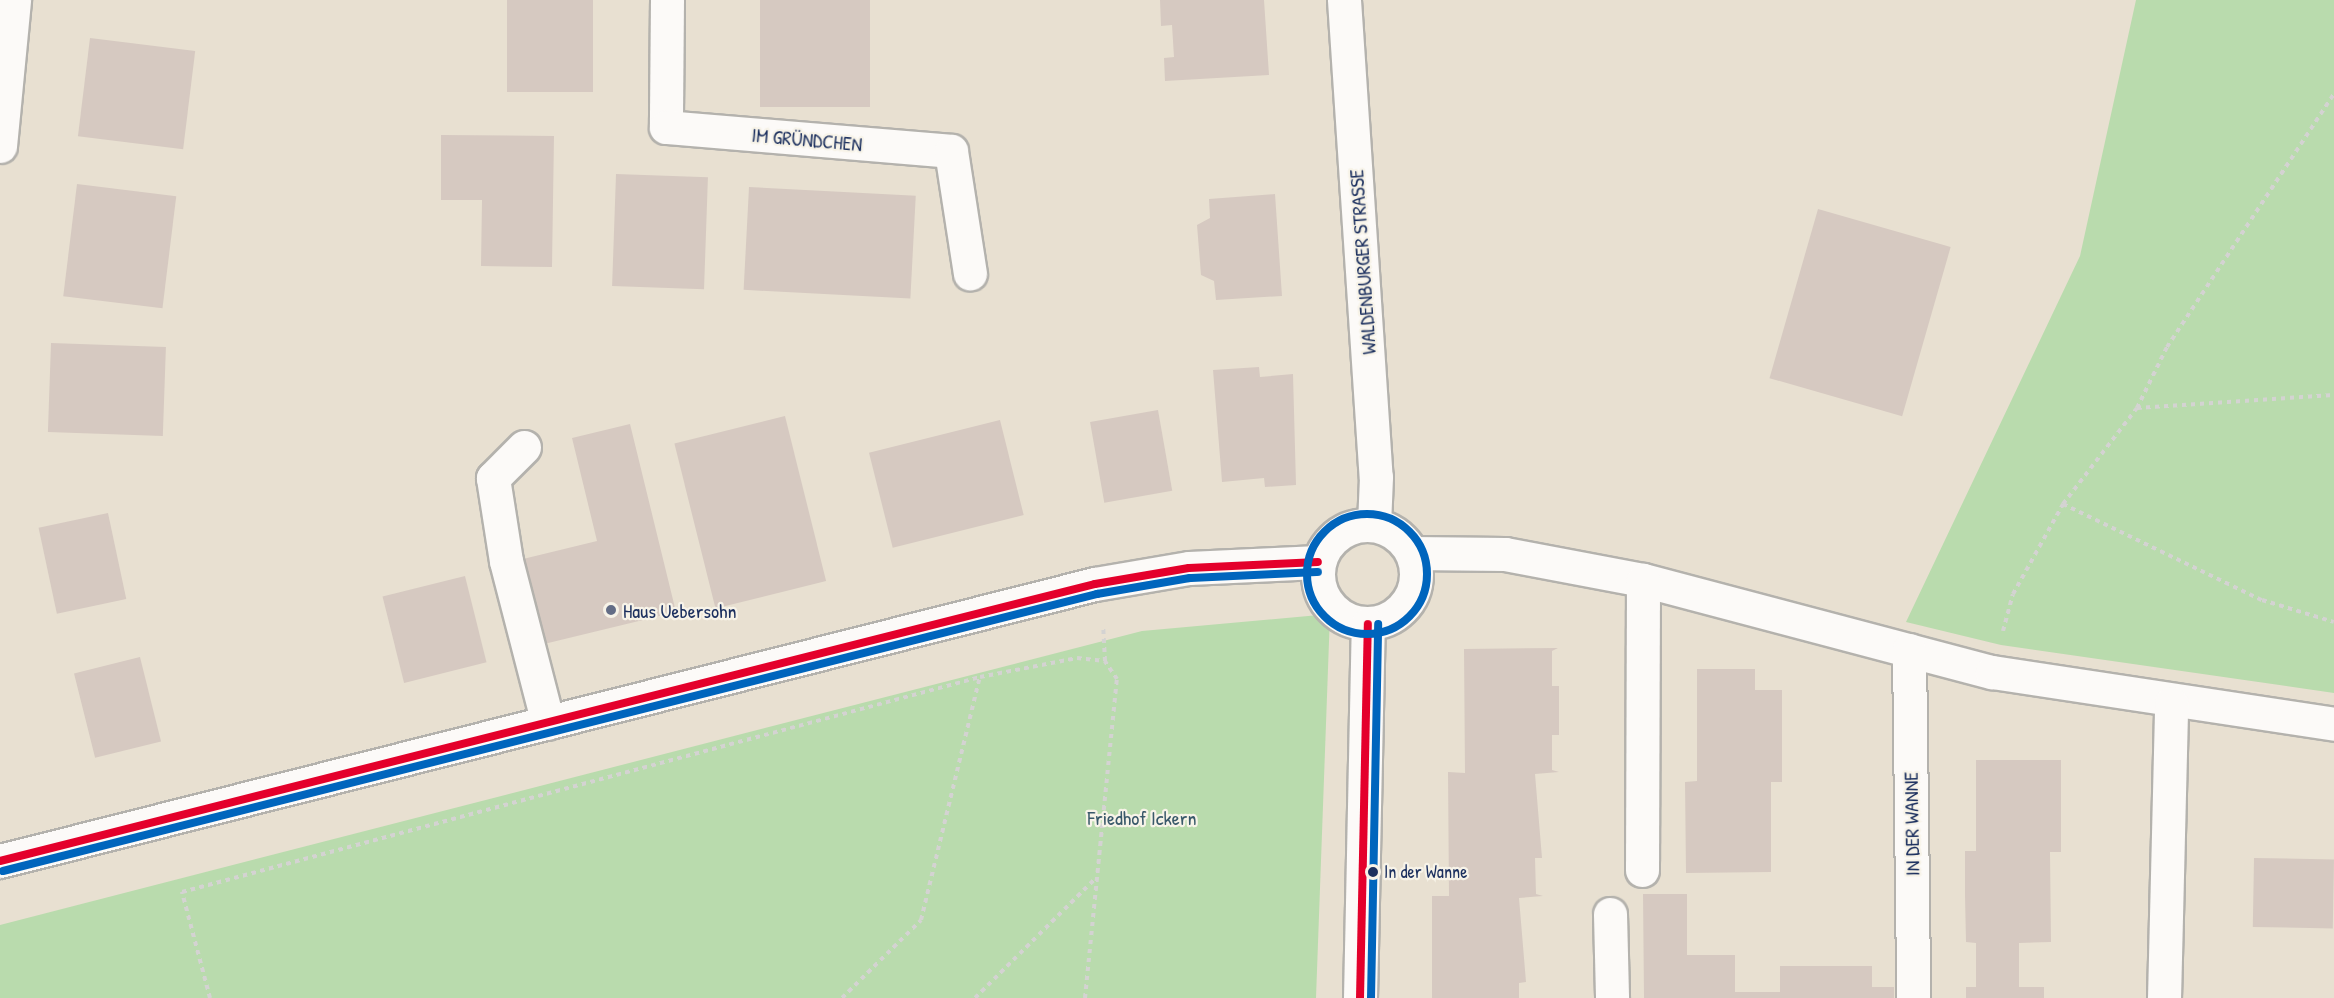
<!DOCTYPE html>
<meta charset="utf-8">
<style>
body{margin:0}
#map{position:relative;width:2334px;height:998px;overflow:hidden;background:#e8e0d1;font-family:"Patrick Hand",sans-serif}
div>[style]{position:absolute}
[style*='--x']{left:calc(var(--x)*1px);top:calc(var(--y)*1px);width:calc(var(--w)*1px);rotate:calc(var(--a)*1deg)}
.green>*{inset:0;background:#b9dbad}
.building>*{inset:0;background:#d6c9c1;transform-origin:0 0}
.path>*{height:4px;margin-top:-2px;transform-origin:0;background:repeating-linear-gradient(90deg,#d4d3d2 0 4.5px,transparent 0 9px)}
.roads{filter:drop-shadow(2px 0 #b4b2ad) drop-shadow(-2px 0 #b4b2ad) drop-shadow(0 2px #b4b2ad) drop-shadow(0 -2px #b4b2ad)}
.minor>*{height:33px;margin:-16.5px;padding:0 16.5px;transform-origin:16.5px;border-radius:16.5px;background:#fcfaf8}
.minor>.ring{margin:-16.5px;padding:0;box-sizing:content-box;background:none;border:33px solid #fcfaf8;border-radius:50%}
.bus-1>*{height:8px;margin:-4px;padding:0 4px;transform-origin:4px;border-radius:4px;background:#e4002b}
.bus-2>*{height:8px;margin:-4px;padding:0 4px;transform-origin:4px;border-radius:4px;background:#0065bd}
.bus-2>.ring{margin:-4px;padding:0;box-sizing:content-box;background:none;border:8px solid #0065bd;border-radius:50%}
.dots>*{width:16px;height:16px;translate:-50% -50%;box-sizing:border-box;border:3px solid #f7f3e8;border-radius:50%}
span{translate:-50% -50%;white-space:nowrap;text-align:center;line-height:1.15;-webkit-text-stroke:4.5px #f7f3e8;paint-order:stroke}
.bus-label{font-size:18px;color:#1b2f5e}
.left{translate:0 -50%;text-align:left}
.street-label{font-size:20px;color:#1b2f5e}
.poi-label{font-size:20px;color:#1b2f5e}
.park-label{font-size:20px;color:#39596a}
</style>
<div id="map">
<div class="green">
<div style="clip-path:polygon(2136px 0,2334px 0,2334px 693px,2001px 645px,1906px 622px,2080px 256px)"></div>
<div style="clip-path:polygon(1330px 614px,1316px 998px,0 998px,0 925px,1142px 631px)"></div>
</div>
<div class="building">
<div style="left:507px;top:0;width:86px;height:92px"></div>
<div style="left:760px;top:0;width:110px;height:107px"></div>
<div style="clip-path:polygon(1160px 0,1264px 0,1269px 75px,1165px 81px,1164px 58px,1174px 57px,1172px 25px,1161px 26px)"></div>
<div style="left:90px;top:38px;width:106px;height:99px;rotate:7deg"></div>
<div style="clip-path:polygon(441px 135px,554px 136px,552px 267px,481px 266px,482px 200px,441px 200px)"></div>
<div style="left:616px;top:174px;width:92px;height:112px;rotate:2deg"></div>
<div style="left:77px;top:184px;width:100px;height:113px;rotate:7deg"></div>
<div style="left:749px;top:187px;width:167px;height:103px;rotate:3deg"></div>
<div style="clip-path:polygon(1275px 194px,1282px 296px,1216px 300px,1214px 281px,1201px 275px,1197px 225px,1210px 218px,1209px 199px)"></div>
<div style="left:1818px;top:209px;width:138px;height:176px;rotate:16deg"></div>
<div style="left:51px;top:343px;width:115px;height:89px;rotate:2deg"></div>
<div style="clip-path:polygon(1259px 367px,1260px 377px,1293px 374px,1296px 485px,1265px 487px,1264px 478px,1222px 482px,1213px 370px)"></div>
<div style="left:1158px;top:410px;width:82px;height:69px;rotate:80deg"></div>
<div style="left:785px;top:416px;width:170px;height:114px;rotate:76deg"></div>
<div style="left:1000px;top:420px;width:98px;height:135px;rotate:76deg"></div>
<div style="clip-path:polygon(630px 424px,676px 612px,544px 644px,523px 559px,597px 541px,572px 438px)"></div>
<div style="left:108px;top:513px;width:88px;height:71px;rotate:78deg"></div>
<div style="left:465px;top:576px;width:89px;height:85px;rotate:76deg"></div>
<div style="clip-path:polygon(1558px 648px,1552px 651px,1552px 686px,1559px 686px,1559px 735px,1552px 735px,1552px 770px,1559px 772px,1535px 774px,1542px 858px,1535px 858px,1536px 894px,1543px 896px,1519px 898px,1526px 982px,1519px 983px,1519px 998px,1432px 998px,1432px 896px,1449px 896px,1448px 772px,1465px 773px,1464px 649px)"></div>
<div style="left:140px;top:657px;width:87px;height:68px;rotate:76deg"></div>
<div style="clip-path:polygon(1697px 669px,1755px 669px,1755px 690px,1782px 690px,1782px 782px,1771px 782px,1771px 872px,1686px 873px,1685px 782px,1697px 781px)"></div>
<div style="clip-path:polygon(1976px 760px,2061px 760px,2061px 852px,2050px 852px,2051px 942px,2019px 943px,2019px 987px,2044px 987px,2044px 998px,1966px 998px,1966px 987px,1976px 987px,1976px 943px,1966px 942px,1965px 896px,1965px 851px,1976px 851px)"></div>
<div style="left:2254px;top:858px;width:80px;height:69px;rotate:1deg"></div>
<div style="clip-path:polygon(1643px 894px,1687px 894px,1687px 955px,1735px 955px,1735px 992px,1780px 992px,1780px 966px,1872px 966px,1872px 987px,1894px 987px,1894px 998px,1644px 998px)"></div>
</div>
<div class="path">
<div style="--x:2137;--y:408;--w:197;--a:-3.8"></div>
<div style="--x:2063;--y:504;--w:221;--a:25.8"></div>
<div style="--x:2262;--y:600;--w:75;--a:17"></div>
<div style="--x:2003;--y:631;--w:38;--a:-75"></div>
<div style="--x:2013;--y:594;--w:103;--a:-60.9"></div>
<div style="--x:2063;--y:504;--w:121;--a:-52.4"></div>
<div style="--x:2137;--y:408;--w:68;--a:-63.8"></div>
<div style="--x:2167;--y:347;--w:303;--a:-56.6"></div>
<div style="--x:210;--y:998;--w:110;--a:-104.8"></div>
<div style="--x:182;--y:892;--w:826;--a:-15.08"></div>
<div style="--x:980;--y:677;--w:99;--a:-11.1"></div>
<div style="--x:1077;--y:658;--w:28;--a:6"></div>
<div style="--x:842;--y:998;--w:111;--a:-44.6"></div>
<div style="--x:921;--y:920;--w:250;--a:-76.4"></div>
<div style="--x:975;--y:998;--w:170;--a:-44.8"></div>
<div style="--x:1085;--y:998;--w:321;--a:-84.3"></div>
<div style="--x:1117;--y:679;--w:22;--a:-124"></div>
<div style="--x:1105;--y:661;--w:35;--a:-93"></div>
</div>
<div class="roads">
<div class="minor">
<div style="--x:667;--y:0;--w:127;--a:90.5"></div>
<div style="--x:666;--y:127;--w:286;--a:4.8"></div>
<div style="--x:951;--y:151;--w:124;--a:81.2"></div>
<div style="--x:1344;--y:0;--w:478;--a:86.2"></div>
<div style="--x:1376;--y:477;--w:48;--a:92.4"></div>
<div style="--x:0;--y:146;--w:147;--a:-84.5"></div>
<div style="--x:524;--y:447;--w:44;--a:135"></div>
<div style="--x:493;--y:478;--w:84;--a:81.1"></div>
<div style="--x:506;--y:561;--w:167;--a:75.5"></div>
<div class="ring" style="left:1318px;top:525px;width:65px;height:65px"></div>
<div style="--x:1412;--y:553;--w:93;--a:0.6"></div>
<div style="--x:1505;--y:554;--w:140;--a:10.7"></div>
<div style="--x:1643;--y:580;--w:361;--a:14.8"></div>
<div style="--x:1992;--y:672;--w:346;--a:8.6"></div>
<div style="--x:1909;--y:650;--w:348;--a:89.3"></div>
<div style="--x:0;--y:861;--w:1129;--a:-14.2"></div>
<div style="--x:1095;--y:584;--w:95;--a:-9.7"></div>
<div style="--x:1189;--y:568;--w:129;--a:-2.7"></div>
<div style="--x:1642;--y:870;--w:290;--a:-89.8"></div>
<div style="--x:1610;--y:914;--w:84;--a:88.6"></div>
<div style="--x:1360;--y:998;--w:374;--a:-88.8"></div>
<div style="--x:2164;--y:998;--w:295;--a:-88.6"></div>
</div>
</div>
<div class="bus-1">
<div style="--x:0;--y:861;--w:1129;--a:-14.2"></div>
<div style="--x:1095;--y:584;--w:95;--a:-9.7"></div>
<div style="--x:1189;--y:568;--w:129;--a:-2.7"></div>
<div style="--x:1360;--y:998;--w:374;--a:-88.8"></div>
</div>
<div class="bus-2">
<div class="ring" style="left:1307px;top:514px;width:112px;height:112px"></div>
<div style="--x:3;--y:871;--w:1129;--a:-14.21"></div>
<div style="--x:1097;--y:594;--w:94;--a:-9.8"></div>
<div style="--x:1190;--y:578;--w:128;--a:-2.7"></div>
<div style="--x:1371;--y:998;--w:374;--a:-88.9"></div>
</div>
<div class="dots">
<div style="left:611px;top:610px;background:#636d86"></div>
<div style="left:1373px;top:872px;background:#1b2f5e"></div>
</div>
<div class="bus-label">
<span class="left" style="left:1384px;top:872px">In der Wanne</span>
</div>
<div class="street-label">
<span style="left:807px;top:139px;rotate:5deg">IM GRÜNDCHEN</span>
<span style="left:1362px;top:262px;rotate:-94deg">WALDENBURGER STRASSE</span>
<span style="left:1911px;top:824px;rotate:-91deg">IN DER WANNE</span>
</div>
<div class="poi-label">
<span class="left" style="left:623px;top:610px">Haus Uebersohn</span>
</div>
<div class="park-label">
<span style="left:1142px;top:817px">Friedhof Ickern</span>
</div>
</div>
